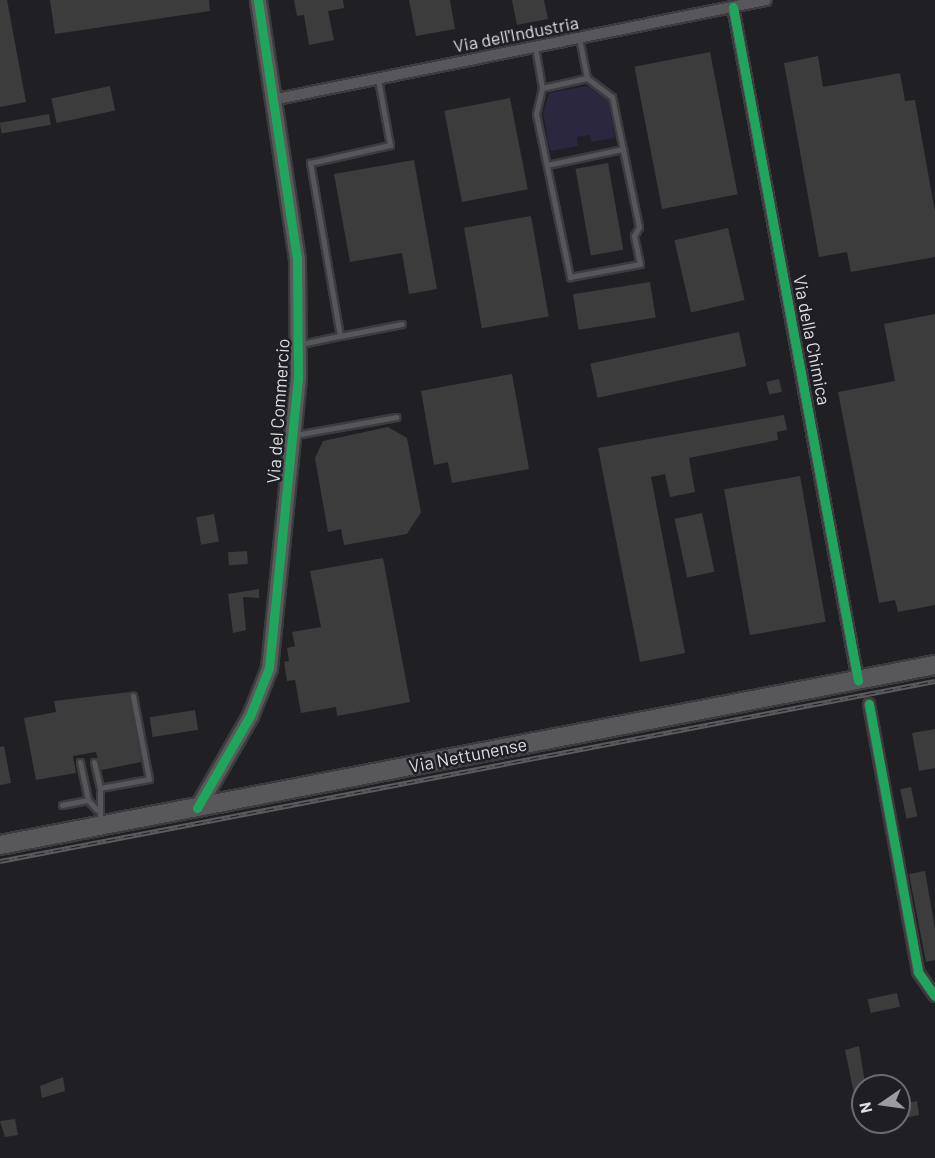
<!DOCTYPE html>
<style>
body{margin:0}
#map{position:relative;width:935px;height:1158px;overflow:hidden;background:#201f24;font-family:Barlow,sans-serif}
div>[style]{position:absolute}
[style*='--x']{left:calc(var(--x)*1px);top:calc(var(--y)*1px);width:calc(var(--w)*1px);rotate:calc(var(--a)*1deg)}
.green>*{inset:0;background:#2a273e}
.building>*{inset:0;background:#3c3c3d;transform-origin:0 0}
.roads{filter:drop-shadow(2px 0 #3c3b3e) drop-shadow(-2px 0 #3c3b3e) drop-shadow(0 2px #3c3b3e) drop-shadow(0 -2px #3c3b3e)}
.lane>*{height:5px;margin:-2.5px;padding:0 2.5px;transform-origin:2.5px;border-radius:2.5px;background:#57565a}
.street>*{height:10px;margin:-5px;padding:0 5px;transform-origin:5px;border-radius:5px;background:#57565a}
.secondary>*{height:15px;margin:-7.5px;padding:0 7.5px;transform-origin:7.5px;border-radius:7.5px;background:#5a5a5b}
.primary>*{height:18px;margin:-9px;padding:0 9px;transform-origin:9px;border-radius:9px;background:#58585b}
.rail>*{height:5px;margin-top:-2.5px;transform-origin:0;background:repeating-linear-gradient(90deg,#1f1e25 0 9px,#5c5c5f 0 18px);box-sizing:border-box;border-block:2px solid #5c5c5f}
.cycleway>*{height:9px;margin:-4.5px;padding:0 4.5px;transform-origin:4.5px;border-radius:4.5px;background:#20a55d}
span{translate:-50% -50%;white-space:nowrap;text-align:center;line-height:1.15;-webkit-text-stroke:5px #1f1e25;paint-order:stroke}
.street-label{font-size:18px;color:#dfdee3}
.north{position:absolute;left:851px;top:1074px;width:60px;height:60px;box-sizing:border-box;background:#1f1e25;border:2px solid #6c6b71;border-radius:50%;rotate:257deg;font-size:16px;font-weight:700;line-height:24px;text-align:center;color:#dfdee3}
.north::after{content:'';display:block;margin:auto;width:21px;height:27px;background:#9c9ba0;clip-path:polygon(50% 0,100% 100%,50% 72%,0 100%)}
</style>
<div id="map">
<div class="green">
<div style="clip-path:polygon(587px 86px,608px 100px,615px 138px,591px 142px,590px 135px,577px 137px,578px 146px,550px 151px,543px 113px,549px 93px)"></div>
</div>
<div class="building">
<div style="clip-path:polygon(0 0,7px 0,26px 102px,0 107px)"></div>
<div style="clip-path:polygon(50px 0,209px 0,210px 11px,55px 34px)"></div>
<div style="clip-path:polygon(294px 0,343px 0,344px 8px,328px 11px,334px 40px,309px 45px,304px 15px,297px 16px)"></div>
<div style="clip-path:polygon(409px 0,450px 0,455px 29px,416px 36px)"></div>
<div style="clip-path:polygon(512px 0,544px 0,548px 19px,517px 25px)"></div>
<div style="left:710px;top:52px;width:145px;height:77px;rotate:79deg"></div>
<div style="clip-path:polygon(818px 56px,823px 87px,900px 73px,905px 101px,915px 100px,935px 212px,935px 257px,851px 272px,847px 252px,819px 257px,784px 63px)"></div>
<div style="left:110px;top:86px;width:25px;height:60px;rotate:78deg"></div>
<div style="left:510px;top:98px;width:93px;height:67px;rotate:79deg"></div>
<div style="left:49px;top:114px;width:11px;height:50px;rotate:80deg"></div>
<div style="clip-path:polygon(414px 160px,437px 289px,409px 294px,402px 253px,350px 262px,334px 174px)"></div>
<div style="left:608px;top:163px;width:88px;height:33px;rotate:80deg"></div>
<div style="left:531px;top:216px;width:102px;height:68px;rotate:80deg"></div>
<div style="left:728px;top:228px;width:74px;height:55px;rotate:77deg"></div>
<div style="left:650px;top:282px;width:36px;height:78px;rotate:81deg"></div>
<div style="clip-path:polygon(935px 314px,935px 605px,898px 612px,895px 600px,879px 603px,838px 392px,895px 381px,884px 324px)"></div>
<div style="left:739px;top:332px;width:35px;height:152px;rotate:78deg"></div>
<div style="clip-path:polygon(512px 374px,529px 469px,452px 483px,448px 462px,434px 465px,421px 391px)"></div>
<div style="left:779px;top:379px;width:13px;height:13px;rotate:77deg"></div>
<div style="clip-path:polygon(784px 415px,787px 430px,777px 432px,778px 440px,689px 458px,695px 492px,670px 497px,665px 474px,651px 477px,685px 653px,640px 662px,598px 448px)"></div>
<div style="clip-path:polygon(388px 427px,407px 438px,421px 512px,407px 534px,344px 545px,341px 529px,328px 532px,315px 458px,323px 441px)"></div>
<div style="left:800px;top:476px;width:148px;height:77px;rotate:80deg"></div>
<div style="left:702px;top:513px;width:60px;height:28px;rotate:78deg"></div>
<div style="left:214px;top:514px;width:28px;height:18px;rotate:80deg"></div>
<div style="left:247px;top:551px;width:13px;height:19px;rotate:86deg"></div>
<div style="clip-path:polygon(383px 558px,410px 702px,337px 716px,336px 707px,301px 713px,295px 680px,287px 681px,284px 662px,289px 661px,287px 648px,295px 646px,292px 632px,321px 627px,310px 571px)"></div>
<div style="clip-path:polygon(259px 589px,259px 598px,243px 597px,246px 630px,233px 633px,228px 594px)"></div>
<div style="clip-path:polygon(130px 692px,141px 762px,101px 770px,96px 752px,73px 756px,76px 773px,36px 780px,24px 718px,56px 712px,54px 701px)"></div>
<div style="left:195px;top:710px;width:20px;height:46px;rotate:81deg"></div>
<div style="clip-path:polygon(935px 729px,935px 768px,919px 771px,912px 733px)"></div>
<div style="clip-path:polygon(4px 746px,11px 783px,0 785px,0 747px)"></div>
<div style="left:911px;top:787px;width:30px;height:11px;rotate:78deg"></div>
<div style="clip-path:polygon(925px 871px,935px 929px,935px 960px,926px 962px,909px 874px)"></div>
<div style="left:897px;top:993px;width:14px;height:30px;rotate:78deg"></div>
<div style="clip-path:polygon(859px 1046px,865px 1083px,859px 1118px,845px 1050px)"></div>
<div style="clip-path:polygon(63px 1077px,65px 1091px,42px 1098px,40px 1086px)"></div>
<div style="clip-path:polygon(917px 1101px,919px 1115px,899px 1119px,899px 1105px)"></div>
<div style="clip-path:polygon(15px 1119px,18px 1135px,5px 1137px,0 1121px)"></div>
</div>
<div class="roads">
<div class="lane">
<div style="--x:535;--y:47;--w:42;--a:80.3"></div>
<div style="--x:542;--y:88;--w:27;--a:103"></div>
<div style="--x:536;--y:114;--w:167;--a:78.2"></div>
<div style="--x:570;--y:277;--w:71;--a:-10.5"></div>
<div style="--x:640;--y:264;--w:29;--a:-102"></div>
<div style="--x:634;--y:236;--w:10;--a:-61"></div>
<div style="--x:639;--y:227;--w:133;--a:-101.7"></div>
<div style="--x:612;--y:97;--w:31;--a:-143"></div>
<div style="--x:587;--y:78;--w:41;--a:-101.3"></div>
<div style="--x:542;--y:88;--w:46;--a:-12.5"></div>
<div style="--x:547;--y:165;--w:78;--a:-11.9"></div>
<div style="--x:340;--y:336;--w:63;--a:-11"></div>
<div style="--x:301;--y:344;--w:40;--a:-12"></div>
<div style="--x:340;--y:336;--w:176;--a:-99.8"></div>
<div style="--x:310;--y:163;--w:82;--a:-12.7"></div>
<div style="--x:390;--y:145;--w:67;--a:-100.3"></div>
<div style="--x:295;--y:435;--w:103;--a:-10.1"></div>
<div style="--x:80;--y:762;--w:39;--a:78"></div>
<div style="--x:88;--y:800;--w:13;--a:48"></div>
<div style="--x:94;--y:762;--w:27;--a:77"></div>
<div style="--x:62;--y:805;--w:26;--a:-11"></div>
<div style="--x:100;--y:821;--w:33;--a:-90"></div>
<div style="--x:100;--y:788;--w:50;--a:-10.4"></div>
<div style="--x:149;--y:779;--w:85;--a:-100.9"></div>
</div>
<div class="street">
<div style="--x:733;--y:7;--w:685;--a:79.48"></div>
<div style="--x:272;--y:100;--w:504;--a:-11.44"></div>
<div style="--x:869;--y:704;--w:272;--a:79.6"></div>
<div style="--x:918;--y:972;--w:29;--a:55"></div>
</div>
<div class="secondary">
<div style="--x:197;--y:808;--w:106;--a:-60.1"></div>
<div style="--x:250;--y:716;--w:52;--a:-68.4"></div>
<div style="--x:269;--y:668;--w:292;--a:-84.3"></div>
<div style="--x:298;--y:377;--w:118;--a:-90.5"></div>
<div style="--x:297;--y:259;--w:262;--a:-98.6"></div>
</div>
<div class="primary">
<div style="--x:0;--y:845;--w:952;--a:-10.9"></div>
</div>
</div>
<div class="rail">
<div style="--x:0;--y:861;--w:952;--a:-10.9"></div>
</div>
<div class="cycleway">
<div style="--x:733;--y:7;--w:685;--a:79.48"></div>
<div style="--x:869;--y:704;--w:272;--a:79.6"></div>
<div style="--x:918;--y:972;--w:29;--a:55"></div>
<div style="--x:197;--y:808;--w:106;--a:-60.1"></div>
<div style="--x:250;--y:716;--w:52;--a:-68.4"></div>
<div style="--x:269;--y:668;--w:292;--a:-84.3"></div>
<div style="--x:298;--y:377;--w:118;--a:-90.5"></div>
<div style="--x:297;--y:259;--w:262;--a:-98.6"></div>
</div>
<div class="street-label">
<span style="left:516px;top:34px;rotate:-11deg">Via dell'Industria</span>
<span style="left:812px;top:340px;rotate:79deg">Via della Chimica</span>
<span style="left:278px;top:411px;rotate:-86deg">Via del Commercio</span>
<span style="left:468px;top:755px;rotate:-11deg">Via Nettunense</span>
</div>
<div class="north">N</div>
</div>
